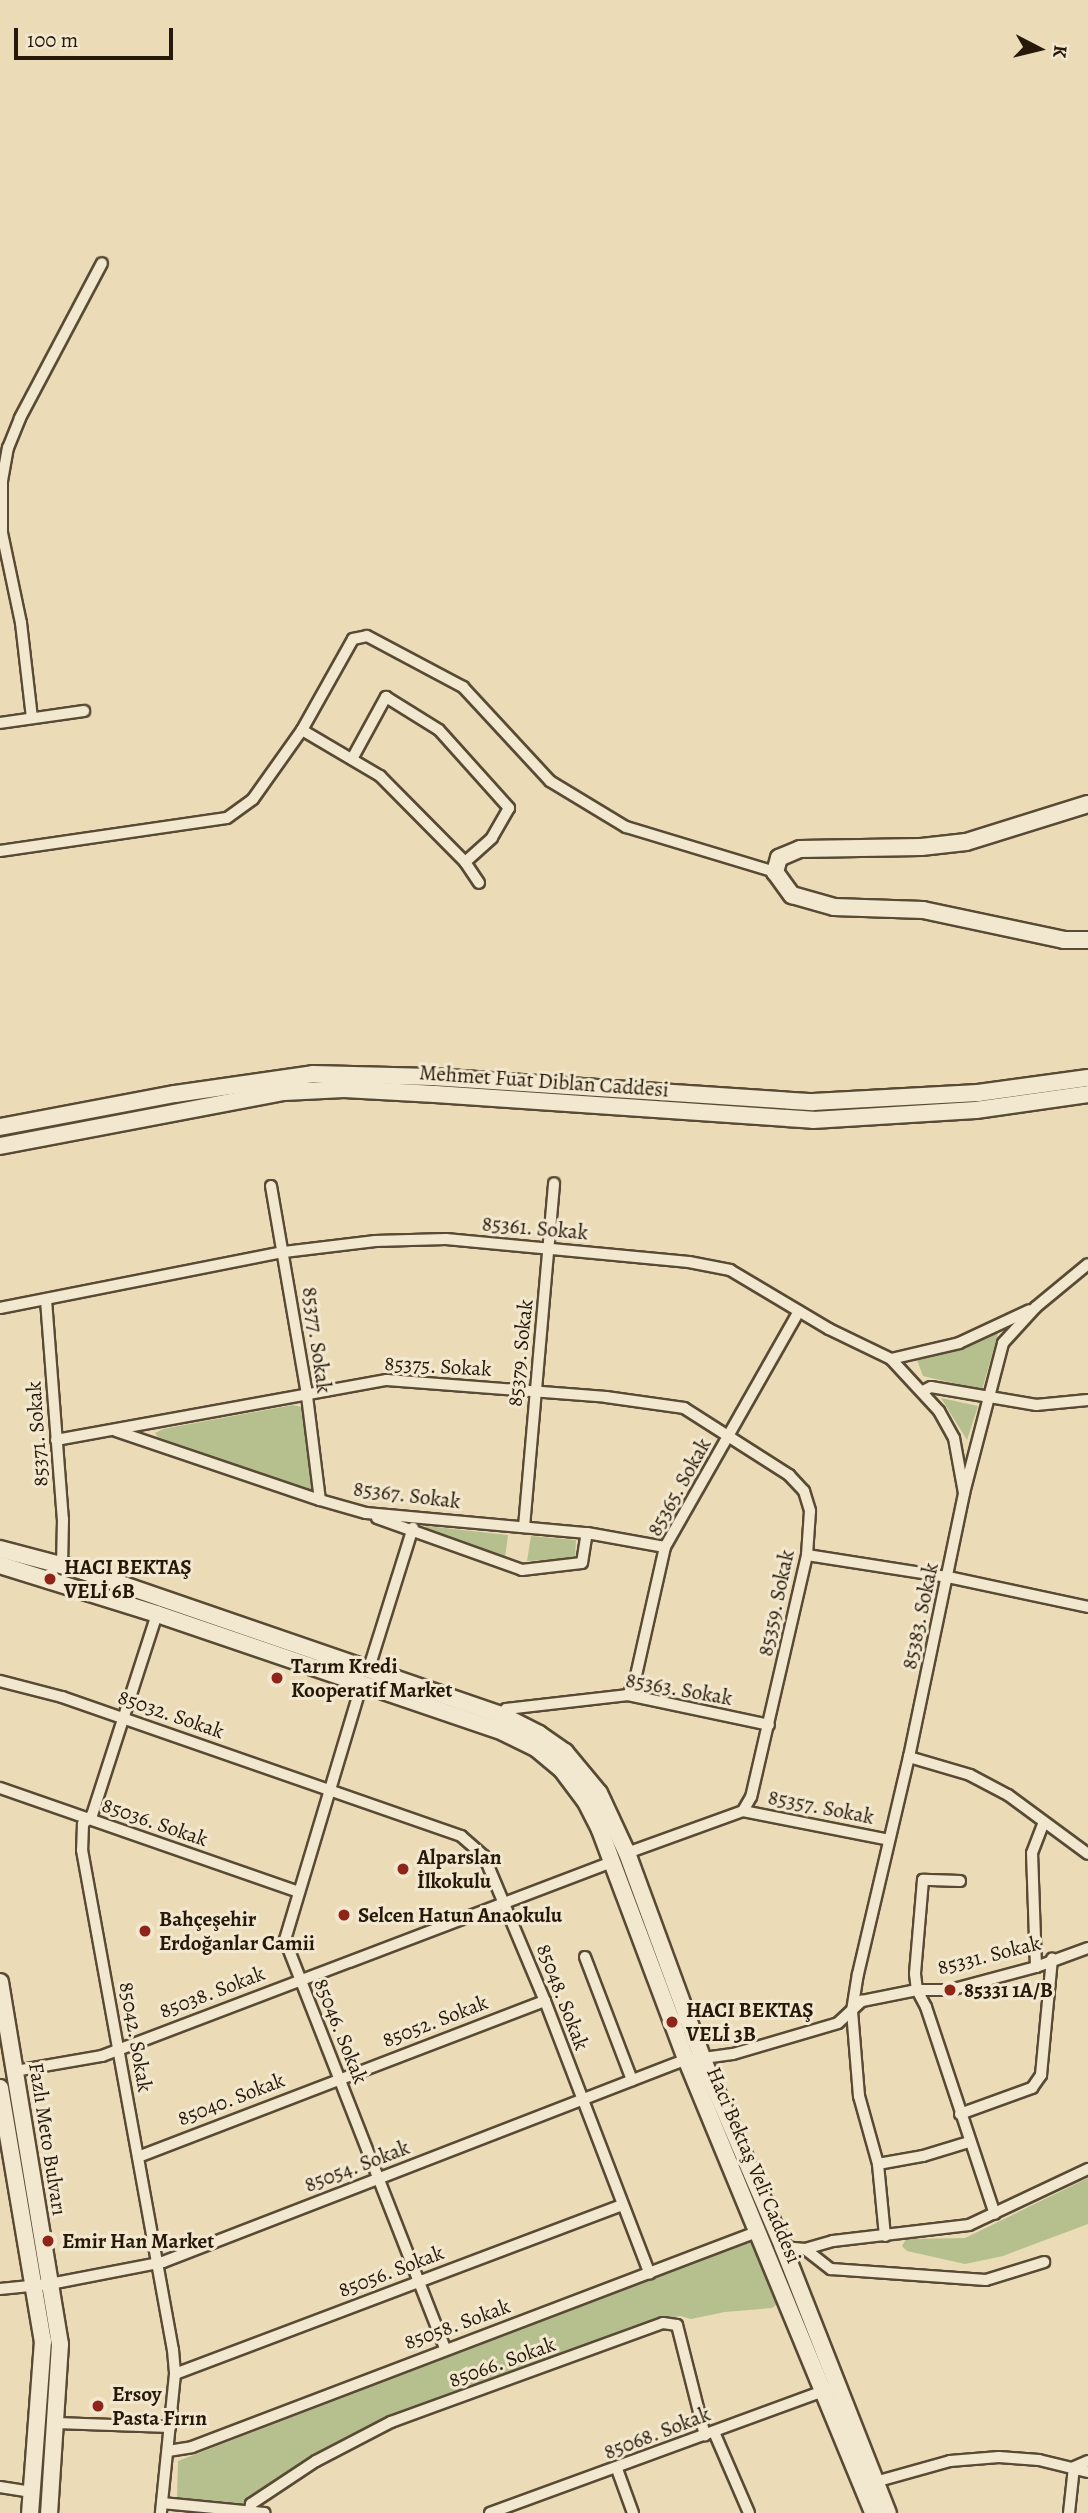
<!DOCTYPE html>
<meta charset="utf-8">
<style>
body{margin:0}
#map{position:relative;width:1088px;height:2513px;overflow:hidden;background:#ebdbb7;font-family:Alegreya,serif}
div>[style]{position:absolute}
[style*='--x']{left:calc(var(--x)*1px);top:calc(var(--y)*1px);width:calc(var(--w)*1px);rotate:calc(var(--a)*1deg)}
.green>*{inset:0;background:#b6c08f}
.roads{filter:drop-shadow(2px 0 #584a34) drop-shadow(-2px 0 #584a34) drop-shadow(0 2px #584a34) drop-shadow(0 -2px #584a34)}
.street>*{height:10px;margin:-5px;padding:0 5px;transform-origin:5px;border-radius:5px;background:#f2e8d0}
.secondary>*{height:16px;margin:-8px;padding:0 8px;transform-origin:8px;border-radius:8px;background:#f2e8d0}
.dots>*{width:19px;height:19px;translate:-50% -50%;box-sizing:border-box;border:4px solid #f2e8d0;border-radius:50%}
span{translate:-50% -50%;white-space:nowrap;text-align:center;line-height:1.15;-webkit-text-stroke:6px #f2e8d0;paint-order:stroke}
.street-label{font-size:21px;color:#271909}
.poi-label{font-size:21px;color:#271909;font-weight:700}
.left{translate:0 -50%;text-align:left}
.north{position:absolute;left:1004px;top:14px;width:70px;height:70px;-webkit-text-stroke:5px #f2e8d0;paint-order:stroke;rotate:97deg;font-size:19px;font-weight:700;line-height:28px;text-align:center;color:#271909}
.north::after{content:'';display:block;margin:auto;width:24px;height:32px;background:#271909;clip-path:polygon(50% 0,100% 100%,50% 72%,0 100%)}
.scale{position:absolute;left:14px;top:28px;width:159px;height:32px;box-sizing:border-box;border:4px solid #271909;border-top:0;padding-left:9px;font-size:21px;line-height:24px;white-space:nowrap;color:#271909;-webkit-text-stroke:5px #f2e8d0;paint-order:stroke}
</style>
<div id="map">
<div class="green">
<div style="clip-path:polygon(999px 1330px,982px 1390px,923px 1376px,917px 1360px,961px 1349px)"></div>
<div style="clip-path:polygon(941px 1398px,978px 1406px,967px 1440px)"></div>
<div style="clip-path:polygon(293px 1405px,302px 1407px,312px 1492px,158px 1437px,155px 1433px,163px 1429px)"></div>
<div style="clip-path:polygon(426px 1526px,508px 1535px,505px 1558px,426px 1530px)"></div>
<div style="clip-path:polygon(531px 1536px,576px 1540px,575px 1558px,527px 1561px)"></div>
<div style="clip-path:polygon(1088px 2178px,1088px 2224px,1003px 2256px,965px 2264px,907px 2251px,902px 2246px,906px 2239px,965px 2238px)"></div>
<div style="clip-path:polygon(754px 2240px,780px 2302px,772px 2308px,725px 2312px,691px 2319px,680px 2316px,633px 2326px,374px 2425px,281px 2476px,241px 2505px,177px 2498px,178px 2461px)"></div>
</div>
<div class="roads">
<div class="street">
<div style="--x:32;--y:718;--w:96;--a:-96.6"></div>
<div style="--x:21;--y:623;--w:92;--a:-101.9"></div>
<div style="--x:2;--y:533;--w:52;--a:-90"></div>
<div style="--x:2;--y:481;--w:34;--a:-80"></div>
<div style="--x:8;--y:448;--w:32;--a:-68"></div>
<div style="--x:20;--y:418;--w:175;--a:-62.1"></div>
<div style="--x:0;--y:723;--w:85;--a:-8.1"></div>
<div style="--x:302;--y:730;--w:91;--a:30.5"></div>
<div style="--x:380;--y:776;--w:121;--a:45.3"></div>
<div style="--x:465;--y:862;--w:25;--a:56"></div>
<div style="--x:352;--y:759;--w:71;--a:-61.3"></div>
<div style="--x:386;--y:697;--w:62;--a:31.9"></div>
<div style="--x:439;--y:730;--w:105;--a:48.1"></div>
<div style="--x:509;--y:808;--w:34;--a:120"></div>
<div style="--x:492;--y:838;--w:36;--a:138"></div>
<div style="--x:0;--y:851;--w:229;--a:-8.3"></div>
<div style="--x:227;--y:818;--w:32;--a:-36"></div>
<div style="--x:253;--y:799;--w:85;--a:-54.6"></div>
<div style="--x:302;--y:730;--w:104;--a:-60.7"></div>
<div style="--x:353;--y:639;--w:14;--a:-12"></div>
<div style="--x:367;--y:636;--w:109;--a:28"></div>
<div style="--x:463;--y:687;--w:128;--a:47.2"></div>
<div style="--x:550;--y:781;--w:89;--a:31.2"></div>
<div style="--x:626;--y:827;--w:156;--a:16.8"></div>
<div style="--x:271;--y:1186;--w:205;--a:80.2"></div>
<div style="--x:306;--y:1388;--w:113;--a:82.9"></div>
<div style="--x:46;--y:1300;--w:220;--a:85.6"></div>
<div style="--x:63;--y:1519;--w:46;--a:91.2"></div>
<div style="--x:0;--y:1308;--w:289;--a:-11.2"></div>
<div style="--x:284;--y:1252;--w:92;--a:-6.9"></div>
<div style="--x:375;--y:1241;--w:71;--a:-1.6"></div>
<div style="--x:446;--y:1239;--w:244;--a:5.4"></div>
<div style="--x:689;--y:1262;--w:42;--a:11"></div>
<div style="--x:730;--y:1270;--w:115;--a:30.8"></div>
<div style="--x:829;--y:1329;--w:69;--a:25.8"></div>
<div style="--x:891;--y:1359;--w:71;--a:47.3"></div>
<div style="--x:939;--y:1411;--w:31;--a:61"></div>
<div style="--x:954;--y:1438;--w:56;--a:79.7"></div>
<div style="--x:891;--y:1359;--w:70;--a:-13.2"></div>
<div style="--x:959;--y:1343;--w:78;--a:-24.9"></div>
<div style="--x:923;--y:1391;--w:9;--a:-27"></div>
<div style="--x:931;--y:1387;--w:107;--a:9.7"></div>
<div style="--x:1036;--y:1405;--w:52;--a:-5.5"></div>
<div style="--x:116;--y:1431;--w:215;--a:18.7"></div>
<div style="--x:320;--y:1500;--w:48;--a:15.8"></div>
<div style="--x:366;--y:1513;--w:222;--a:5.2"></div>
<div style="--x:587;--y:1533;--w:79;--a:10.2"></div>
<div style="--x:56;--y:1440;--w:336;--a:-10.3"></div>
<div style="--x:387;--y:1380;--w:220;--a:4.4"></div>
<div style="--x:606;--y:1397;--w:79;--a:8"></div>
<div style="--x:684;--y:1408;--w:125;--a:32.5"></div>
<div style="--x:789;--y:1475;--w:22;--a:47"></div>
<div style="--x:804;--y:1491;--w:21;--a:73"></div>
<div style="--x:810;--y:1511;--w:44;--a:93.9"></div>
<div style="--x:807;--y:1555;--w:248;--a:103"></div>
<div style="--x:751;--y:1797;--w:16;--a:120"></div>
<div style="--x:377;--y:1518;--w:154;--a:19.7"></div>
<div style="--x:522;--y:1570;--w:60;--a:-6.7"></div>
<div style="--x:582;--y:1563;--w:30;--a:-81"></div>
<div style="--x:524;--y:1527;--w:345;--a:-85"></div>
<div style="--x:807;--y:1555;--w:143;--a:8.9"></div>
<div style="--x:948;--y:1577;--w:143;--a:12.1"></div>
<div style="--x:157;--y:1614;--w:211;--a:107.9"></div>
<div style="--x:92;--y:1815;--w:13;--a:135"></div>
<div style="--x:83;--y:1824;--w:26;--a:92"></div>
<div style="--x:82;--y:1850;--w:508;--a:79.69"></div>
<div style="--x:173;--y:2350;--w:24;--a:85"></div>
<div style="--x:175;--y:2374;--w:140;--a:95.8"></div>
<div style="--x:369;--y:1668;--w:147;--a:-72.6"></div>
<div style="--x:0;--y:1681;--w:64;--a:14.5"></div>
<div style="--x:62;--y:1697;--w:423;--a:19.2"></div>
<div style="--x:461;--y:1836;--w:30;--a:41"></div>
<div style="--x:484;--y:1856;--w:157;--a:67.2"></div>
<div style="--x:545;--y:2001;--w:292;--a:69"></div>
<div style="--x:362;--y:1683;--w:268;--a:106.7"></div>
<div style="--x:285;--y:1940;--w:438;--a:68.6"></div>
<div style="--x:628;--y:1695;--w:17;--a:-65"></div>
<div style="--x:635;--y:1680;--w:136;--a:-77.3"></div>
<div style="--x:665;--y:1547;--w:271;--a:-60.4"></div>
<div style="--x:502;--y:1715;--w:7;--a:-56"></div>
<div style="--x:506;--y:1709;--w:123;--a:-6.5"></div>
<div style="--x:628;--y:1695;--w:144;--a:12"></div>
<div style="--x:909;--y:1757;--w:64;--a:16.4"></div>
<div style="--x:970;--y:1775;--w:43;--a:27.8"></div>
<div style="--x:1008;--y:1795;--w:99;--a:36.4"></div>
<div style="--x:0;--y:1788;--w:316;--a:19.2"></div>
<div style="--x:627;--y:1853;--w:123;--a:-19.9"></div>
<div style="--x:743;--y:1811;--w:149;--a:11.2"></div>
<div style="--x:960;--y:1881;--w:37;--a:-178"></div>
<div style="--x:923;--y:1880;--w:94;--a:94.9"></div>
<div style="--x:915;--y:1974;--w:16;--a:83"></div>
<div style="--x:917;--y:1990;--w:19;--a:62"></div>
<div style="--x:926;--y:2007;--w:218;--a:71.6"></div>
<div style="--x:585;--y:1957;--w:132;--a:69.1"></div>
<div style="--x:1036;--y:1967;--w:114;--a:-92"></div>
<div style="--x:1032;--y:1853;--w:33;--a:-69"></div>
<div style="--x:15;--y:2071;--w:88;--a:-9.8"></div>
<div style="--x:102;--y:2056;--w:546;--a:-20.83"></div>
<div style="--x:960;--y:2114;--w:77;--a:-19.9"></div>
<div style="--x:1032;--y:2088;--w:16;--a:-55"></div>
<div style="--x:1041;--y:2075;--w:117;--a:-84.6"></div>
<div style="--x:138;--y:2157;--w:436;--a:-21"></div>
<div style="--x:878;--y:2164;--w:46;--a:-10.1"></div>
<div style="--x:923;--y:2156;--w:48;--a:-16.9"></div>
<div style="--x:885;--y:2236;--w:72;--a:-95.6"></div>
<div style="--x:878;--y:2164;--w:71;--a:-105.6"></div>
<div style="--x:859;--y:2096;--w:85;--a:-94.7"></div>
<div style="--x:852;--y:2011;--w:37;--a:-81"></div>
<div style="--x:858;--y:1974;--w:223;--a:-76.8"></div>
<div style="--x:909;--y:1757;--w:270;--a:-78.2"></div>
<div style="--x:964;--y:1493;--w:155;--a:-75.4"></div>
<div style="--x:1003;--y:1343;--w:49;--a:-47.5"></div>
<div style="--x:1036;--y:1307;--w:67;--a:-39.6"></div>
<div style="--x:783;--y:2247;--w:22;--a:5"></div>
<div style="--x:805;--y:2249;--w:29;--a:-16"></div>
<div style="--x:833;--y:2241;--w:137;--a:-6.7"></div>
<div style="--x:969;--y:2225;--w:132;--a:-25.2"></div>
<div style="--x:805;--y:2249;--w:33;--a:38"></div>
<div style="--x:831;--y:2269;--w:155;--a:4.1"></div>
<div style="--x:986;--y:2280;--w:61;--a:-17.2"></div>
<div style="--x:0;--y:2289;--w:50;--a:-5.7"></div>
<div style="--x:50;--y:2284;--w:115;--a:-11"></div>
<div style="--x:163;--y:2262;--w:557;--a:-21.17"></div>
<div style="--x:682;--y:2061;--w:51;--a:-7.8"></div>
<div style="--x:733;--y:2054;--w:109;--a:-16.4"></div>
<div style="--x:838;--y:2023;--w:33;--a:-43"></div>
<div style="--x:862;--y:2001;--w:56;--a:-11.3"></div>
<div style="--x:917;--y:1990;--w:33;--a:0"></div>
<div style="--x:950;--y:1990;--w:89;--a:-15"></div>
<div style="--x:1036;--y:1967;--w:55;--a:-20.1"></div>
<div style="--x:175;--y:2374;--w:478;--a:-20.7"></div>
<div style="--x:56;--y:2423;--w:114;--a:2"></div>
<div style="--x:714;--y:2432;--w:88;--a:66.6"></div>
<div style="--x:168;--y:2451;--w:24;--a:-9"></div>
<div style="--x:192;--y:2447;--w:607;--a:-20.85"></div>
<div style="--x:617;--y:2469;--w:47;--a:70"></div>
<div style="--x:875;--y:2482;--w:78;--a:-15.6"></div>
<div style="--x:950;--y:2461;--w:49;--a:-4.7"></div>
<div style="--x:999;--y:2457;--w:40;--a:4.3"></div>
<div style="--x:1039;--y:2460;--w:50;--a:13.8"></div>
<div style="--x:0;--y:2487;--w:32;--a:9"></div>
<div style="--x:162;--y:2503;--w:103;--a:5.5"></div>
<div style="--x:250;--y:2510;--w:6;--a:-81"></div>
<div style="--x:251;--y:2504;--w:78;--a:-33.5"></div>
<div style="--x:316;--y:2461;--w:85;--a:-27.5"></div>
<div style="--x:391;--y:2422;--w:289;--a:-20"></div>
<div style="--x:663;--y:2323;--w:14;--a:8"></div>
<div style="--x:677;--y:2325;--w:114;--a:75.8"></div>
<div style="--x:490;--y:2513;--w:360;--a:-20.1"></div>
<div style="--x:1069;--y:2513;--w:46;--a:-83.8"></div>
<div style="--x:1074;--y:2467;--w:15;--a:-23"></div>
</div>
<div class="secondary">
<div style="--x:1088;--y:804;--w:128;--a:162.7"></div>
<div style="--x:966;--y:842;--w:45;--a:173.7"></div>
<div style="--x:921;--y:847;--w:121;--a:179.1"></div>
<div style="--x:800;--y:849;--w:23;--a:157"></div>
<div style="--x:779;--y:858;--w:15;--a:106"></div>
<div style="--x:775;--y:872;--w:29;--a:54"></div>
<div style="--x:792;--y:895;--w:44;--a:15.9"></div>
<div style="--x:834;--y:907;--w:89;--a:1.9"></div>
<div style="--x:923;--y:910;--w:144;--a:12"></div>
<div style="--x:1064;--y:940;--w:24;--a:0"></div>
<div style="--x:0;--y:1127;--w:178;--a:-10.7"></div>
<div style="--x:175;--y:1094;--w:139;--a:-8.2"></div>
<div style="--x:313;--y:1074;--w:119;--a:1.4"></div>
<div style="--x:432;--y:1077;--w:382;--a:3.8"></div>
<div style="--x:813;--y:1102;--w:165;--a:-3.1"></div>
<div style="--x:978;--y:1093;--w:111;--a:-7.8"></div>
<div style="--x:0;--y:1146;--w:289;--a:-10.8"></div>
<div style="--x:284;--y:1092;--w:60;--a:-2.9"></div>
<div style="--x:344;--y:1089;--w:91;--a:3.1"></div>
<div style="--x:435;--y:1094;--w:379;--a:3.9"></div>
<div style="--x:813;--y:1120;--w:163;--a:-3.5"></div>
<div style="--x:976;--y:1110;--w:113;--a:-8.1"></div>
<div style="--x:0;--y:1549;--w:86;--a:14.8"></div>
<div style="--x:83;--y:1571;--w:443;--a:19"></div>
<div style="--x:502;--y:1715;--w:42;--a:27.2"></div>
<div style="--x:539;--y:1734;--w:32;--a:35"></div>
<div style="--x:565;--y:1752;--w:53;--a:50.3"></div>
<div style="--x:599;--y:1793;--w:66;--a:65"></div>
<div style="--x:627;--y:1853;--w:221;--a:69.8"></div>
<div style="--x:703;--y:2060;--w:203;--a:66.8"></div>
<div style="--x:783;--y:2247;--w:286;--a:68.5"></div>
<div style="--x:0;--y:1565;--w:164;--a:17.3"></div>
<div style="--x:157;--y:1614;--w:366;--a:18.8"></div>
<div style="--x:503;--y:1732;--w:37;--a:26"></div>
<div style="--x:536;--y:1748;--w:34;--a:40"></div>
<div style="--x:562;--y:1770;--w:38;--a:53"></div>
<div style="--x:585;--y:1800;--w:34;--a:63"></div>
<div style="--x:600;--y:1830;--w:247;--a:69.4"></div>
<div style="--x:687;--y:2061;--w:489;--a:67.6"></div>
<div style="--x:0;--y:1982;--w:367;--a:80.6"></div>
<div style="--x:60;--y:2344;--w:169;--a:93.7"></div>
<div style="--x:0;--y:2088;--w:257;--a:80.4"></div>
<div style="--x:43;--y:2341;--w:172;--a:94.3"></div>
</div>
</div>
<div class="dots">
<div style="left:50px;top:1579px;background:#8f2418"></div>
<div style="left:277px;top:1678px;background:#8f2418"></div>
<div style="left:403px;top:1869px;background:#8f2418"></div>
<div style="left:344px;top:1915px;background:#8f2418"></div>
<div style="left:145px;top:1931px;background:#8f2418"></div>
<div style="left:950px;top:1990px;background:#8f2418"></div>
<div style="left:672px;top:2022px;background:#8f2418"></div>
<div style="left:48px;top:2241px;background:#8f2418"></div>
<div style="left:98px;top:2406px;background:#8f2418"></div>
</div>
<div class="street-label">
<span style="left:544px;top:1081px;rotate:4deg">Mehmet Fuat Diblan Caddesi</span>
<span style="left:535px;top:1228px;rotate:5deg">85361. Sokak</span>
<span style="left:317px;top:1340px;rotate:82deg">85377. Sokak</span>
<span style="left:520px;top:1353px;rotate:-84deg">85379. Sokak</span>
<span style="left:438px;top:1366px;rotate:3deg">85375. Sokak</span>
<span style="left:37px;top:1434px;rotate:-94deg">85371. Sokak</span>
<span style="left:679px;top:1487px;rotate:-61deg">85365. Sokak</span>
<span style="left:407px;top:1495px;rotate:7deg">85367. Sokak</span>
<span style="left:776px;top:1603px;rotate:-78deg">85359. Sokak</span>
<span style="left:920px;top:1616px;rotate:-78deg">85383. Sokak</span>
<span style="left:679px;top:1689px;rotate:10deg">85363. Sokak</span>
<span style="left:171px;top:1714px;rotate:19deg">85032. Sokak</span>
<span style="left:821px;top:1807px;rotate:11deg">85357. Sokak</span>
<span style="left:155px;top:1822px;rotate:19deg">85036. Sokak</span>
<span style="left:989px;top:1955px;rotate:-14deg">85331. Sokak</span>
<span style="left:212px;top:1992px;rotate:-21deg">85038. Sokak</span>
<span style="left:563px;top:1997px;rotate:69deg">85048. Sokak</span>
<span style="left:435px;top:2021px;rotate:-21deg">85052. Sokak</span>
<span style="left:341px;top:2031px;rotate:68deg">85046. Sokak</span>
<span style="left:136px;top:2037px;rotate:80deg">85042. Sokak</span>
<span style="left:231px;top:2099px;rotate:-21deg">85040. Sokak</span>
<span style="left:48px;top:2139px;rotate:81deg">Fazlı Meto Bulvarı</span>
<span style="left:754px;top:2165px;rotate:67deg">Haci Bektaş Veli Caddesi</span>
<span style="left:357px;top:2166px;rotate:-21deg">85054. Sokak</span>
<span style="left:391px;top:2271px;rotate:-21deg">85056. Sokak</span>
<span style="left:457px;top:2324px;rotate:-20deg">85058. Sokak</span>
<span style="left:502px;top:2362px;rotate:-20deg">85066. Sokak</span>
<span style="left:657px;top:2433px;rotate:-21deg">85068. Sokak</span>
</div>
<div class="poi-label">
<span class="left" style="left:64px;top:1579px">HACI BEKTAŞ<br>VELİ 6B</span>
<span class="left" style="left:291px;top:1678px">Tarım Kredi<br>Kooperatif Market</span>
<span class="left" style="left:417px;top:1869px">Alparslan<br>İlkokulu</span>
<span class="left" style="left:358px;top:1915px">Selcen Hatun Anaokulu</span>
<span class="left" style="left:159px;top:1931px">Bahçeşehir<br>Erdoğanlar Camii</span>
<span class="left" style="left:964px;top:1990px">85331 1A/B</span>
<span class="left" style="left:686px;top:2022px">HACI BEKTAŞ<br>VELİ 3B</span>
<span class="left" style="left:62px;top:2241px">Emir Han Market</span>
<span class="left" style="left:112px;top:2406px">Ersoy<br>Pasta Fırın</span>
</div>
<div class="north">K</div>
<div class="scale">100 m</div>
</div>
